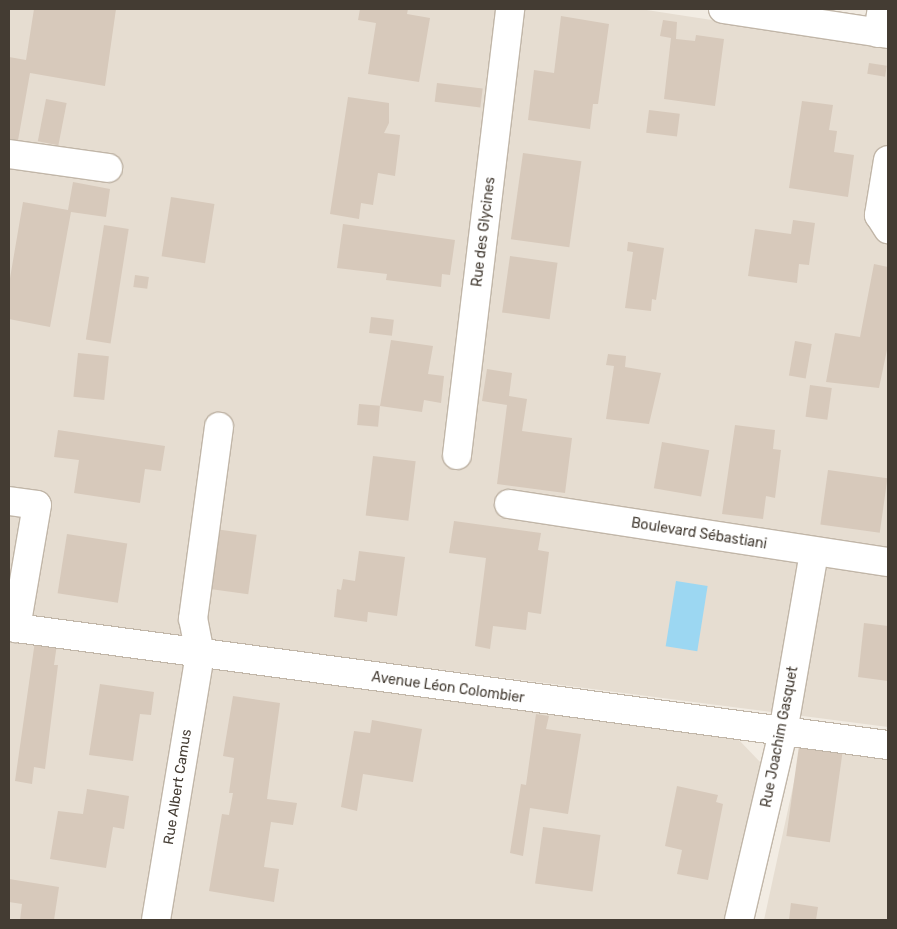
<!DOCTYPE html>
<meta charset="utf-8">
<style>
body{margin:0}
#map{position:relative;width:897px;height:929px;overflow:hidden;background:#f2ece3;font-family:Rubik,sans-serif}
div>[style]{position:absolute}
[style*='--x']{left:calc(var(--x)*1px);top:calc(var(--y)*1px);width:calc(var(--w)*1px);rotate:calc(var(--a)*1deg)}
.residential>*{inset:0;background:#e6ddd1}
.water>*{inset:0;background:#9cd7f2;transform-origin:0 0}
.building>*{inset:0;background:#d7c9bb;transform-origin:0 0}
.roads{filter:drop-shadow(1px 0 #c1b6a8) drop-shadow(-1px 0 #c1b6a8) drop-shadow(0 1px #c1b6a8) drop-shadow(0 -1px #c1b6a8)}
.minor>*{height:28px;margin:-14px;padding:0 14px;transform-origin:14px;border-radius:14px;background:#fff}
span{translate:-50% -50%;white-space:nowrap;text-align:center;line-height:1.15;-webkit-text-stroke:4px #fff;paint-order:stroke}
.street-label{font-size:14px;color:#443c33}
.frame{position:absolute;inset:0;border:10px solid #443c33;pointer-events:none}
</style>
<div id="map">
<div class="residential">
<div style="clip-path:polygon(9px 9px,640px 9px,888px 47px,888px 727px,9px 614px)"></div>
<div style="clip-path:polygon(9px 635px,737px 738px,762px 764px,727px 920px,9px 920px)"></div>
<div style="clip-path:polygon(804px 736px,888px 749px,888px 920px,764px 920px)"></div>
</div>
<div class="water">
<div style="left:676px;top:581px;width:32px;height:66px;rotate:9deg"></div>
</div>
<div class="building">
<div style="clip-path:polygon(34px 9px,116px 9px,105px 86px,30px 73px,17px 146px,9px 145px,9px 57px,26px 60px)"></div>
<div style="clip-path:polygon(360px 9px,408px 9px,407px 14px,430px 18px,419px 82px,368px 74px,376px 23px,358px 20px)"></div>
<div style="clip-path:polygon(561px 16px,609px 24px,598px 104px,593px 104px,590px 129px,528px 120px,534px 70px,554px 73px)"></div>
<div style="clip-path:polygon(663px 20px,677px 22px,676px 39px,695px 41px,696px 35px,724px 39px,715px 106px,664px 99px,671px 38px,660px 36px)"></div>
<div style="left:869px;top:63px;width:18px;height:11px;rotate:9deg"></div>
<div style="left:437px;top:83px;width:46px;height:19px;rotate:7deg"></div>
<div style="clip-path:polygon(348px 97px,389px 103px,389px 123px,384px 133px,400px 135px,395px 176px,378px 173px,373px 205px,361px 203px,359px 219px,330px 214px)"></div>
<div style="left:46px;top:99px;width:21px;height:43px;rotate:11deg"></div>
<div style="clip-path:polygon(802px 101px,833px 105px,829px 130px,837px 131px,834px 152px,854px 155px,848px 197px,789px 188px)"></div>
<div style="left:649px;top:110px;width:31px;height:23px;rotate:7deg"></div>
<div style="left:523px;top:153px;width:59px;height:87px;rotate:8deg"></div>
<div style="clip-path:polygon(73px 182px,110px 189px,106px 217px,71px 212px,50px 327px,9px 319px,9px 284px,23px 202px,68px 210px)"></div>
<div style="left:171px;top:197px;width:44px;height:60px;rotate:9deg"></div>
<div style="clip-path:polygon(793px 220px,815px 223px,809px 265px,799px 264px,797px 283px,748px 276px,755px 229px,791px 234px)"></div>
<div style="clip-path:polygon(343px 224px,455px 240px,450px 275px,442px 274px,441px 287px,386px 280px,387px 274px,337px 268px)"></div>
<div style="left:104px;top:225px;width:25px;height:116px;rotate:9deg"></div>
<div style="clip-path:polygon(628px 242px,664px 248px,656px 300px,652px 299px,651px 311px,625px 308px,633px 252px,627px 251px)"></div>
<div style="left:510px;top:256px;width:48px;height:57px;rotate:8deg"></div>
<div style="clip-path:polygon(874px 264px,888px 267px,888px 345px,879px 388px,826px 382px,835px 333px,860px 337px)"></div>
<div style="left:135px;top:275px;width:14px;height:12px;rotate:8deg"></div>
<div style="left:371px;top:317px;width:23px;height:16px;rotate:7deg"></div>
<div style="clip-path:polygon(391px 340px,433px 346px,428px 374px,444px 376px,441px 403px,424px 400px,422px 412px,380px 406px)"></div>
<div style="left:795px;top:341px;width:17px;height:35px;rotate:10deg"></div>
<div style="left:78px;top:353px;width:31px;height:44px;rotate:6deg"></div>
<div style="clip-path:polygon(608px 354px,626px 356px,625px 367px,661px 373px,649px 424px,606px 419px,614px 366px,606px 365px)"></div>
<div style="clip-path:polygon(487px 369px,512px 373px,509px 396px,527px 399px,522px 431px,572px 438px,565px 493px,497px 484px,507px 405px,482px 401px)"></div>
<div style="left:810px;top:385px;width:22px;height:32px;rotate:8deg"></div>
<div style="left:359px;top:404px;width:21px;height:21px;rotate:5deg"></div>
<div style="clip-path:polygon(735px 425px,775px 430px,773px 449px,781px 450px,775px 498px,766px 496px,763px 519px,722px 514px)"></div>
<div style="clip-path:polygon(58px 430px,165px 446px,161px 471px,145px 469px,140px 503px,74px 493px,79px 460px,54px 457px)"></div>
<div style="left:662px;top:442px;width:48px;height:47px;rotate:10deg"></div>
<div style="left:373px;top:456px;width:43px;height:60px;rotate:7deg"></div>
<div style="left:828px;top:470px;width:60px;height:55px;rotate:8deg"></div>
<div style="clip-path:polygon(454px 521px,541px 533px,538px 550px,549px 552px,541px 614px,528px 612px,526px 630px,493px 626px,490px 649px,475px 646px,486px 558px,449px 553px)"></div>
<div style="left:215px;top:529px;width:42px;height:60px;rotate:8deg"></div>
<div style="left:67px;top:534px;width:61px;height:60px;rotate:9deg"></div>
<div style="clip-path:polygon(359px 551px,405px 557px,397px 616px,368px 612px,367px 622px,334px 617px,337px 589px,341px 590px,343px 579px,355px 581px)"></div>
<div style="clip-path:polygon(864px 623px,888px 626px,888px 681px,858px 677px)"></div>
<div style="clip-path:polygon(35px 641px,57px 644px,54px 665px,58px 665px,45px 769px,34px 767px,32px 784px,15px 781px)"></div>
<div style="clip-path:polygon(100px 684px,154px 692px,151px 715px,140px 714px,133px 761px,89px 755px)"></div>
<div style="clip-path:polygon(233px 696px,280px 703px,267px 799px,297px 803px,293px 825px,271px 822px,264px 867px,279px 869px,274px 902px,209px 891px,222px 814px,229px 815px,233px 793px,229px 793px,234px 758px,223px 756px)"></div>
<div style="clip-path:polygon(536px 714px,549px 716px,546px 729px,581px 734px,568px 814px,530px 808px,523px 856px,510px 853px,521px 784px,526px 785px)"></div>
<div style="clip-path:polygon(372px 720px,422px 729px,413px 782px,363px 774px,357px 811px,341px 807px,354px 731px,370px 733px)"></div>
<div style="left:799px;top:746px;width:44px;height:91px;rotate:8deg"></div>
<div style="clip-path:polygon(677px 786px,718px 795px,716px 802px,723px 804px,708px 880px,677px 874px,682px 850px,665px 846px)"></div>
<div style="clip-path:polygon(87px 789px,129px 796px,124px 829px,113px 827px,106px 868px,50px 859px,58px 811px,83px 814px)"></div>
<div style="left:543px;top:827px;width:58px;height:57px;rotate:8deg"></div>
<div style="clip-path:polygon(9px 879px,59px 887px,54px 920px,20px 920px,22px 904px,9px 902px)"></div>
<div style="clip-path:polygon(791px 903px,818px 907px,816px 920px,789px 920px)"></div>
</div>
<div class="roads">
<div class="minor">
<div style="--x:723;--y:9;--w:167;--a:8.6"></div>
<div style="--x:878;--y:33;--w:24;--a:-81"></div>
<div style="--x:9;--y:154;--w:100;--a:8"></div>
<div style="--x:888;--y:160;--w:56;--a:99.3"></div>
<div style="--x:879;--y:215;--w:17;--a:57"></div>
<div style="--x:457;--y:455;--w:449;--a:-83.2"></div>
<div style="--x:9;--y:501;--w:28;--a:8"></div>
<div style="--x:37;--y:505;--w:125;--a:99.7"></div>
<div style="--x:509;--y:504;--w:383;--a:8.7"></div>
<div style="--x:9;--y:627;--w:887;--a:7.65"></div>
<div style="--x:156;--y:920;--w:270;--a:-80.6"></div>
<div style="--x:200;--y:654;--w:36;--a:-101"></div>
<div style="--x:193;--y:619;--w:194;--a:-82.3"></div>
<div style="--x:739;--y:920;--w:193;--a:-76.8"></div>
<div style="--x:783;--y:732;--w:183;--a:-80.2"></div>
</div>
</div>
<div class="street-label">
<span style="left:484px;top:232px;rotate:-83deg">Rue des Glycines</span>
<span style="left:699px;top:534px;rotate:9deg">Boulevard Sébastiani</span>
<span style="left:448px;top:688px;rotate:8deg">Avenue Léon Colombier</span>
<span style="left:780px;top:737px;rotate:-79deg">Rue Joachim Gasquet</span>
<span style="left:178px;top:787px;rotate:-81deg">Rue Albert Camus</span>
</div>
<div class="frame"></div>
</div>
